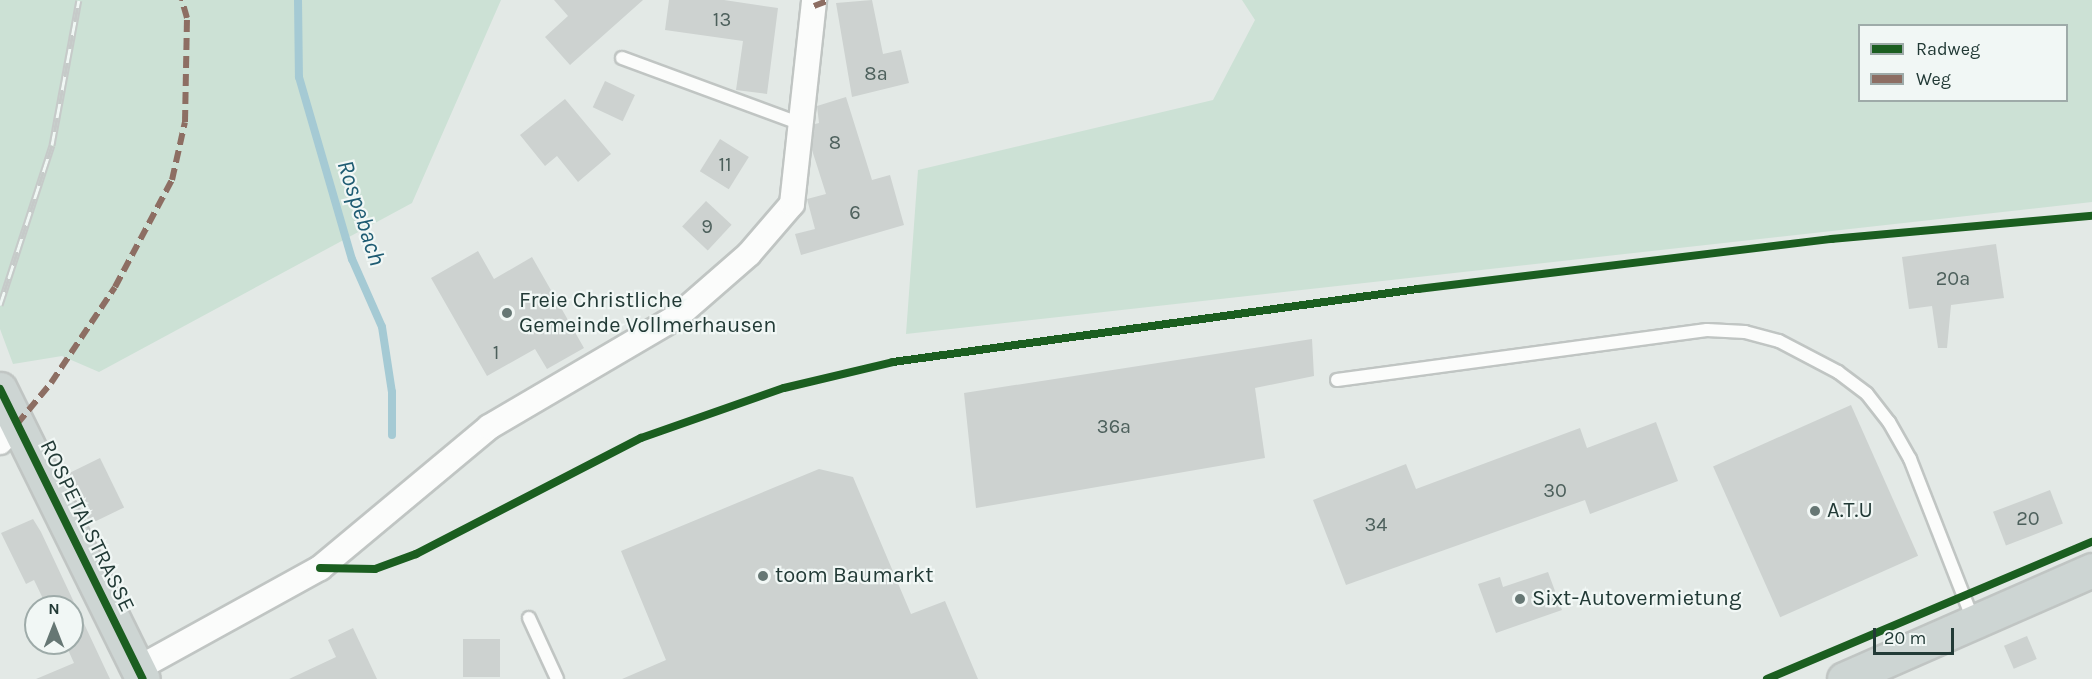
<!DOCTYPE html>
<style>
body{margin:0}
#map{position:relative;width:2092px;height:679px;overflow:hidden;background:#e3e9e6;font-family:Karla,sans-serif}
div>[style]{position:absolute}
[style*='--x']{left:calc(var(--x)*1px);top:calc(var(--y)*1px);width:calc(var(--w)*1px);rotate:calc(var(--a)*1deg)}
.green>*{inset:0;background:#cce1d5}
.stream>*{height:8px;margin:-4px;padding:0 4px;transform-origin:4px;border-radius:4px;background:#a5cad4}
.building>*{inset:0;background:#cdd2d0;transform-origin:0 0}
.roads{filter:drop-shadow(2px 0 #c0c5c3) drop-shadow(-2px 0 #c0c5c3) drop-shadow(0 2px #c0c5c3) drop-shadow(0 -2px #c0c5c3)}
.lane>*{height:12px;margin:-6px;padding:0 6px;transform-origin:6px;border-radius:6px;background:#fbfcfb}
.street>*{height:24px;margin:-12px;padding:0 12px;transform-origin:12px;border-radius:12px;background:#fbfcfb}
.primary>*{height:33px;margin:-16.5px;padding:0 16.5px;transform-origin:16.5px;border-radius:16.5px;background:#cdd5d3}
.rail>*{height:7px;margin-top:-3.5px;transform-origin:0;background:repeating-linear-gradient(90deg,#f1f7f5 0 14px,#c6cac9 0 28px);box-sizing:border-box;border-block:2px solid #c6cac9}
.quiet>*{height:6px;margin-top:-3px;transform-origin:0;background:repeating-linear-gradient(90deg,#8d6e63 0 12px,transparent 0 18px)}
.cycleway>*{height:8px;margin:-4px;padding:0 4px;transform-origin:4px;border-radius:4px;background:#1b5e20}
.dots>*{width:16px;height:16px;translate:-50% -50%;box-sizing:border-box;border:3px solid #f1f7f5;border-radius:50%}
span{translate:-50% -50%;white-space:nowrap;text-align:center;line-height:1.15;-webkit-text-stroke:4.5px #f1f7f5;paint-order:stroke}
.number-label{font-size:20px;color:#4d605c}
.number-label span{-webkit-text-stroke-width:0}
.poi-label{font-size:22px;color:#223a36}
.left{translate:0 -50%;text-align:left}
.street-label{font-size:22px;color:#223a36}
.water-label{font-size:24px;color:#1f5c73;font-style:italic}
.legend{position:absolute;left:1858px;top:24px;width:210px;height:78px;box-sizing:border-box;background:#f1f7f5;border:2px solid #9eaba9;margin:0;padding:8px 10px;list-style:none;font-size:18px;color:#223a36}
.legend li{display:flex;align-items:center;gap:12px;height:30px}
.legend b{width:30px;border:2px solid #9eaba9}
.north{position:absolute;left:24px;top:595px;width:60px;height:60px;box-sizing:border-box;background:#f1f7f5;border:2px solid #9eaba9;border-radius:50%;rotate:0deg;font-size:16px;font-weight:700;line-height:24px;text-align:center;color:#223a36}
.north::after{content:'';display:block;margin:auto;width:21px;height:27px;background:#667774;clip-path:polygon(50% 0,100% 100%,50% 72%,0 100%)}
.scale{position:absolute;left:1873px;top:628px;width:81px;height:27px;box-sizing:border-box;border:3px solid #223a36;border-top:0;padding-left:8px;font-size:18px;line-height:21px;white-space:nowrap;color:#223a36;-webkit-text-stroke:4px #f1f7f5;paint-order:stroke}
</style>
<div id="map">
<div class="green">
<div style="clip-path:polygon(0 0,501px 0,412px 203px,99px 372px,62px 356px,13px 364px,0 329px)"></div>
<div style="clip-path:polygon(evenodd,1242px 0,2092px 0,2092px 202px,906px 334px,918px 170px,1213px 100px,1255px 20px,1242px 0,1860px 26px,2066px 26px,2066px 100px,1860px 100px,1860px 26px)"></div>
</div>
<div class="stream">
<div style="--x:298;--y:0;--w:77;--a:89.3"></div>
<div style="--x:299;--y:77;--w:190;--a:73.8"></div>
<div style="--x:352;--y:259;--w:74;--a:66.2"></div>
<div style="--x:382;--y:327;--w:66;--a:81.3"></div>
<div style="--x:392;--y:392;--w:43;--a:90"></div>
</div>
<div class="building">
<div style="clip-path:polygon(554px 0,643px 0,570px 65px,545px 37px,568px 16px)"></div>
<div style="clip-path:polygon(669px 0,724px 0,778px 8px,767px 94px,736px 90px,743px 41px,665px 30px)"></div>
<div style="clip-path:polygon(872px 0,883px 54px,901px 50px,909px 83px,852px 97px,836px 3px)"></div>
<div style="left:605px;top:81px;width:33px;height:29px;rotate:25deg"></div>
<div style="clip-path:polygon(846px 97px,872px 180px,890px 175px,904px 225px,801px 255px,795px 234px,815px 229px,807px 199px,826px 194px,812px 150px,815px 124px,819px 123px,817px 106px)"></div>
<div style="clip-path:polygon(565px 99px,611px 154px,578px 182px,557px 156px,545px 166px,520px 135px)"></div>
<div style="left:720px;top:139px;width:34px;height:38px;rotate:32deg"></div>
<div style="left:706px;top:201px;width:35px;height:35px;rotate:43deg"></div>
<div style="clip-path:polygon(1996px 244px,2004px 298px,1951px 305px,1947px 348px,1938px 348px,1932px 306px,1909px 309px,1902px 257px)"></div>
<div style="clip-path:polygon(478px 251px,494px 279px,532px 257px,584px 348px,547px 369px,535px 349px,487px 376px,431px 278px)"></div>
<div style="clip-path:polygon(1312px 339px,1314px 376px,1255px 388px,1265px 458px,976px 508px,964px 393px)"></div>
<div style="left:1851px;top:405px;width:165px;height:151px;rotate:66deg"></div>
<div style="clip-path:polygon(1656px 422px,1678px 481px,1590px 514px,1585px 500px,1346px 585px,1313px 500px,1406px 464px,1416px 489px,1580px 428px,1587px 448px)"></div>
<div style="left:100px;top:458px;width:55px;height:38px;rotate:64deg"></div>
<div style="clip-path:polygon(819px 469px,853px 477px,911px 614px,945px 601px,978px 679px,622px 679px,666px 660px,621px 551px)"></div>
<div style="left:2050px;top:490px;width:36px;height:61px;rotate:69deg"></div>
<div style="clip-path:polygon(33px 519px,41px 532px,110px 679px,36px 679px,74px 663px,65px 643px,72px 643px,72px 607px,47px 607px,34px 580px,26px 584px,1px 533px)"></div>
<div style="clip-path:polygon(1548px 572px,1562px 610px,1496px 633px,1478px 584px,1500px 577px,1503px 587px)"></div>
<div style="clip-path:polygon(353px 628px,377px 679px,289px 679px,336px 657px,328px 640px)"></div>
<div style="left:2027px;top:636px;width:25px;height:25px;rotate:67deg"></div>
<div style="left:500px;top:639px;width:38px;height:37px;rotate:90deg"></div>
</div>
<div class="roads">
<div class="lane">
<div style="--x:622;--y:58;--w:191;--a:20.2"></div>
<div style="--x:1337;--y:380;--w:373;--a:-7.7"></div>
<div style="--x:1707;--y:330;--w:38;--a:3"></div>
<div style="--x:1745;--y:332;--w:35;--a:15"></div>
<div style="--x:1779;--y:341;--w:67;--a:27.7"></div>
<div style="--x:1838;--y:372;--w:36;--a:37"></div>
<div style="--x:1867;--y:394;--w:36;--a:52"></div>
<div style="--x:1889;--y:422;--w:43;--a:60.4"></div>
<div style="--x:1910;--y:459;--w:175;--a:68.6"></div>
<div style="--x:529;--y:618;--w:67;--a:65.3"></div>
</div>
<div class="street">
<div style="--x:0;--y:442;--w:25;--a:-47"></div>
<div style="--x:137;--y:669;--w:209;--a:-28.9"></div>
<div style="--x:320;--y:568;--w:220;--a:-39.8"></div>
<div style="--x:489;--y:427;--w:219;--a:-30.4"></div>
<div style="--x:678;--y:316;--w:94;--a:-41.1"></div>
<div style="--x:749;--y:254;--w:66;--a:-49.3"></div>
<div style="--x:792;--y:204;--w:205;--a:-83.8"></div>
</div>
<div class="primary">
<div style="--x:0;--y:389;--w:323;--a:63.8"></div>
<div style="--x:1844;--y:679;--w:271;--a:-23.7"></div>
</div>
</div>
<div class="rail">
<div style="--x:0;--y:305;--w:168;--a:-72"></div>
<div style="--x:52;--y:145;--w:147;--a:-79.5"></div>
</div>
<div class="quiet">
<div style="--x:814;--y:6;--w:17;--a:-21"></div>
<div style="--x:17;--y:424;--w:53;--a:-50.3"></div>
<div style="--x:51;--y:383;--w:115;--a:-56.3"></div>
<div style="--x:115;--y:287;--w:121;--a:-62"></div>
<div style="--x:172;--y:180;--w:59;--a:-77.4"></div>
<div style="--x:185;--y:122;--w:104;--a:-88.9"></div>
<div style="--x:187;--y:18;--w:19;--a:-106"></div>
</div>
<div class="cycleway">
<div style="--x:0;--y:389;--w:323;--a:63.8"></div>
<div style="--x:320;--y:568;--w:55;--a:1"></div>
<div style="--x:375;--y:569;--w:44;--a:-20.1"></div>
<div style="--x:416;--y:554;--w:253;--a:-27.3"></div>
<div style="--x:641;--y:438;--w:151;--a:-19.3"></div>
<div style="--x:784;--y:388;--w:112;--a:-13.4"></div>
<div style="--x:893;--y:362;--w:530;--a:-7.92"></div>
<div style="--x:1418;--y:289;--w:417;--a:-6.9"></div>
<div style="--x:1832;--y:239;--w:261;--a:-5.1"></div>
<div style="--x:1767;--y:679;--w:353;--a:-22.9"></div>
</div>
<div class="dots">
<div style="left:507px;top:313px;background:#667774"></div>
<div style="left:1815px;top:511px;background:#667774"></div>
<div style="left:763px;top:576px;background:#667774"></div>
<div style="left:1520px;top:599px;background:#667774"></div>
</div>
<div class="number-label">
<span style="left:722px;top:19px">13</span>
<span style="left:876px;top:73px">8a</span>
<span style="left:835px;top:142px">8</span>
<span style="left:725px;top:164px">11</span>
<span style="left:855px;top:212px">6</span>
<span style="left:707px;top:226px">9</span>
<span style="left:1953px;top:278px">20a</span>
<span style="left:496px;top:352px">1</span>
<span style="left:1114px;top:426px">36a</span>
<span style="left:1555px;top:490px">30</span>
<span style="left:2028px;top:518px">20</span>
<span style="left:1376px;top:524px">34</span>
</div>
<div class="poi-label">
<span class="left" style="left:519px;top:313px">Freie Christliche<br>Gemeinde Vollmerhausen</span>
<span class="left" style="left:1827px;top:511px">A.T.U</span>
<span class="left" style="left:775px;top:576px">toom Baumarkt</span>
<span class="left" style="left:1532px;top:599px">Sixt-Autovermietung</span>
</div>
<div class="street-label">
<span style="left:87px;top:526px;rotate:64deg">ROSPETALSTRASSE</span>
</div>
<div class="water-label">
<span style="left:361px;top:213px;rotate:72deg">Rospebach</span>
</div>
<ul class="legend">
<li><b style="height:8px;background:#1b5e20"></b>Radweg</li>
<li><b style="height:8px;background:#8d6e63"></b>Weg</li>
</ul>
<div class="north">N</div>
<div class="scale">20 m</div>
</div>
